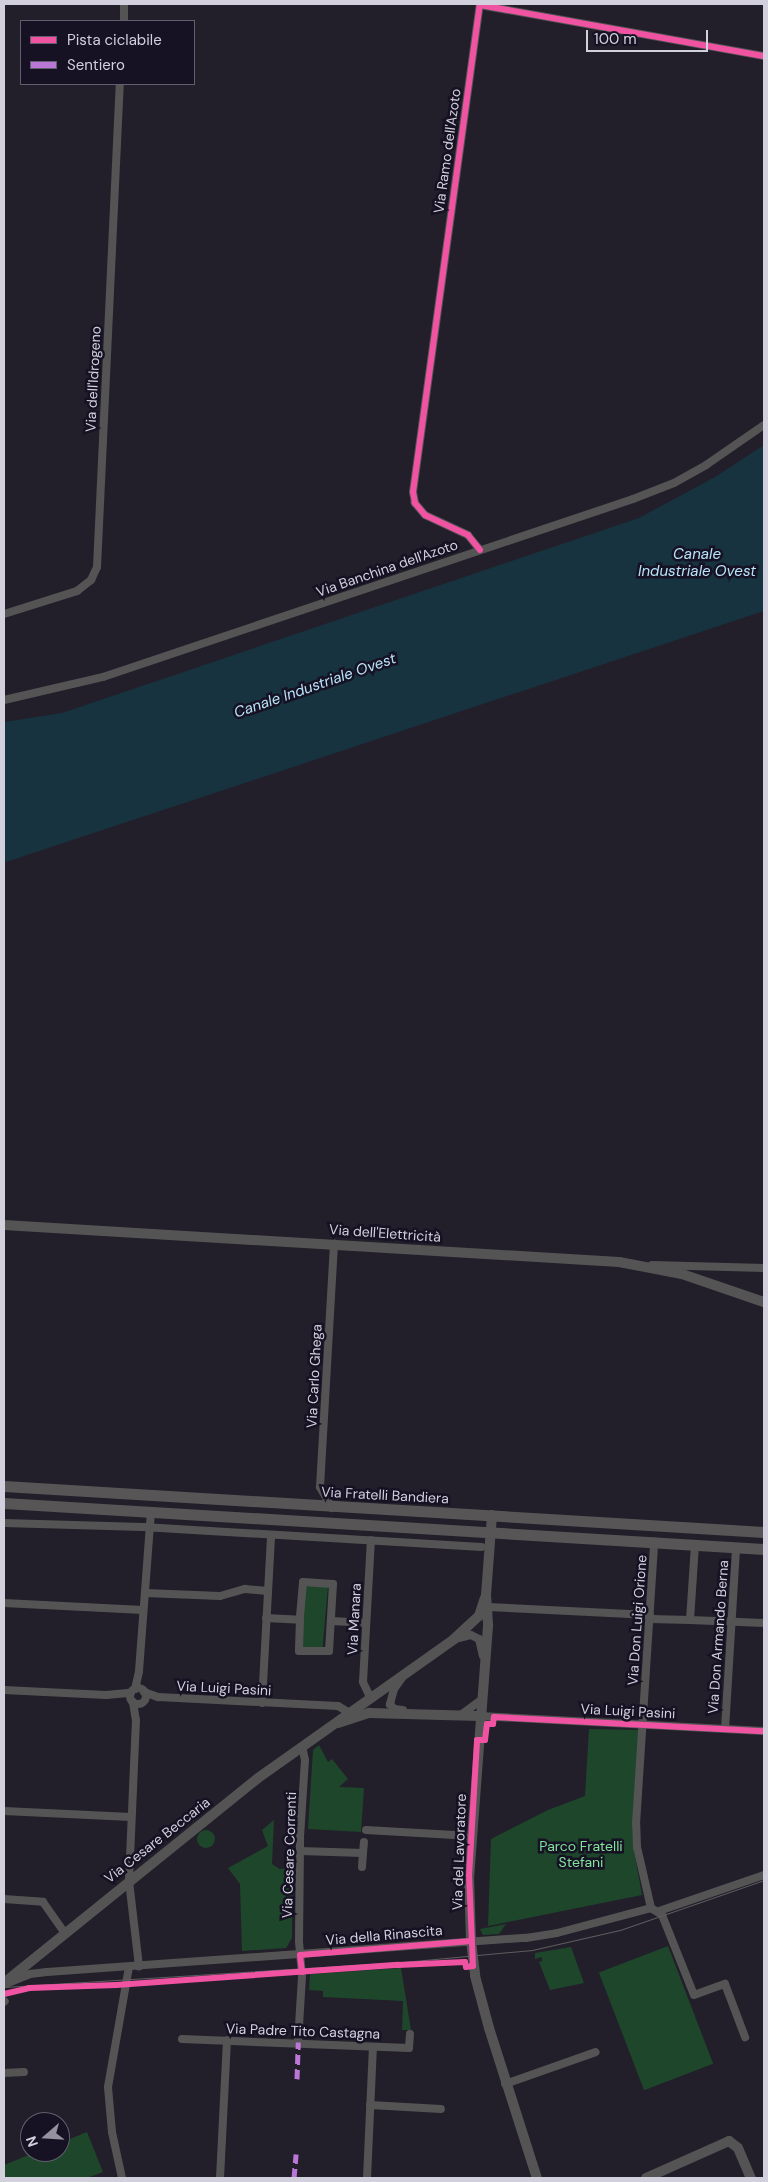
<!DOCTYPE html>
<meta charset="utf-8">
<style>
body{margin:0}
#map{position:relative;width:768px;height:2182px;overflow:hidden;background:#221f2a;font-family:"DM Sans",sans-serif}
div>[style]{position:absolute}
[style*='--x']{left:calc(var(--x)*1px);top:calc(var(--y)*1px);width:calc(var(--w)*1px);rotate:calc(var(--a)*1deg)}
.green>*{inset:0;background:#1e462b;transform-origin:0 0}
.round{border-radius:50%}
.water>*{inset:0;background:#17333f}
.minor>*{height:8px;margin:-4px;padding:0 4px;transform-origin:4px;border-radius:4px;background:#555454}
.minor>.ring{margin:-4px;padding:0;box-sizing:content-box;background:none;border:8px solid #555454;border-radius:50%}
.tertiary>*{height:10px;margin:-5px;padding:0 5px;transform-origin:5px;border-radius:5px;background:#555454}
.secondary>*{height:11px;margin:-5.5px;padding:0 5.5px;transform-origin:5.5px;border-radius:5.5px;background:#575555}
.tram>*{height:1px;margin:-0.5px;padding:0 0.5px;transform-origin:0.5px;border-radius:0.5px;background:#5e5d5f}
.quiet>*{height:5px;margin-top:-2.5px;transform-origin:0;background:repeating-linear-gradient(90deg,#ba77d6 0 10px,transparent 0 15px)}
.cycleway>*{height:6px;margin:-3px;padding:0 3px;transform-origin:3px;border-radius:3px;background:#f153a3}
span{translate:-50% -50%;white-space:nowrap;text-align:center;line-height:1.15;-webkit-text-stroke:5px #161224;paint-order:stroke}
.street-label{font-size:14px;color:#d2d0dd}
.park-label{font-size:14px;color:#82e39b}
.water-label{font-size:15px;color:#b8e4fa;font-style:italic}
.frame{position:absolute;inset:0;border:5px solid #d2d0dd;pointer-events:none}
.legend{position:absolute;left:20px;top:20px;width:175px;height:65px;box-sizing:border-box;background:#161224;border:1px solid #615e6e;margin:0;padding:6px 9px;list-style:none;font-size:15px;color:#d2d0dd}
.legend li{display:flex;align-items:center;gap:10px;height:25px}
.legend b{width:25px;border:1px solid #615e6e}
.north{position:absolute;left:20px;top:2112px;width:50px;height:50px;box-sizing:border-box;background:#161224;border:1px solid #615e6e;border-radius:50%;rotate:251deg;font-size:14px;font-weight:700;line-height:20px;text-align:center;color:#d2d0dd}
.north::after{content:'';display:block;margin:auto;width:18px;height:22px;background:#94929e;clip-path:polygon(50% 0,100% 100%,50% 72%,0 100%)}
.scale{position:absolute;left:586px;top:30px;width:122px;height:22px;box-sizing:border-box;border:2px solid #d2d0dd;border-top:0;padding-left:6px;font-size:15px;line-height:18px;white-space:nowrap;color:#d2d0dd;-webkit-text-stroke:4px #161224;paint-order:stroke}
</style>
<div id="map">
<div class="green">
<div style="left:306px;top:1585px;width:22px;height:62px;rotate:5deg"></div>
<div style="clip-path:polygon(589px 1729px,639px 1730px,633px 1845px,642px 1895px,488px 1926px,491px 1839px,548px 1810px,585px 1796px)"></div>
<div style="clip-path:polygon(319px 1745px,328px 1762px,332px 1759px,348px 1779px,339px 1787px,364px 1788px,361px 1832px,308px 1829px,313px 1750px)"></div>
<div style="clip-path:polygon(274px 1820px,272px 1864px,280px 1869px,292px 1867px,292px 1938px,286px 1948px,242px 1951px,240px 1884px,228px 1868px,268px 1846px,262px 1830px)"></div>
<div class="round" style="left:197px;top:1830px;width:18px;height:18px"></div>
<div style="clip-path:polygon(506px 1924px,499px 1934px,483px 1935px,480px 1929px)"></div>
<div style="left:668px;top:1946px;width:126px;height:74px;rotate:69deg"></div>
<div style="clip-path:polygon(571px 1947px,584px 1983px,550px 1990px,539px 1962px,542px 1961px,542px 1957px,535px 1959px,535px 1953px)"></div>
<div style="clip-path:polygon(401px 1968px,411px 2030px,402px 2030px,403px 2001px,323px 1997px,323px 1991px,309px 1990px,310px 1974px)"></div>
<div style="clip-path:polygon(87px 2132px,103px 2172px,87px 2178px,4px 2178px,4px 2165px,36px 2152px,60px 2152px,60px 2143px)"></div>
</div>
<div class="water">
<div style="clip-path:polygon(764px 445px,764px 611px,6px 862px,4px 859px,4px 722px,62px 713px,639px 518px,715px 477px)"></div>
</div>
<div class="minor">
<div style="--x:124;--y:21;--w:17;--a:-90"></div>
<div style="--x:480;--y:550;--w:19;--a:-129"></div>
<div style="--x:468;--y:535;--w:47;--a:-155.1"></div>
<div style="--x:425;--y:515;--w:16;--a:-130"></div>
<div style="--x:415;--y:503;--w:11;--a:-100"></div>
<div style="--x:413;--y:492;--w:492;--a:-82.2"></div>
<div style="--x:480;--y:5;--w:289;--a:10.2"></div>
<div style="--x:4;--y:614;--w:77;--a:-17.5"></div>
<div style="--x:77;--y:591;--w:18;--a:-38"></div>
<div style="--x:91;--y:580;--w:14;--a:-65"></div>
<div style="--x:97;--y:567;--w:484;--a:-87.3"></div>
<div style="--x:4;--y:700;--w:102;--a:-13.1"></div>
<div style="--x:103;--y:677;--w:559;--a:-18.56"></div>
<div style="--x:633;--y:499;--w:44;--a:-21.3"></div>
<div style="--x:674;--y:483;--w:37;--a:-29"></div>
<div style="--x:706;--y:465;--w:70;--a:-34.6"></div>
<div style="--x:652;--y:1265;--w:112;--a:1.5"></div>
<div style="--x:332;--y:1508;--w:24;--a:-120"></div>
<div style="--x:320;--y:1487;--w:244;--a:-86.7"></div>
<div style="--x:4;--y:1523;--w:139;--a:1.6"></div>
<div style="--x:143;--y:1527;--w:339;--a:3.4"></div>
<div style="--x:145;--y:1593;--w:75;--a:2.3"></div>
<div style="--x:220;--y:1596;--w:26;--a:-16"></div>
<div style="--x:245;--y:1589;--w:22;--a:5"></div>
<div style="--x:4;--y:1603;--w:139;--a:2.9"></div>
<div style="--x:488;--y:1607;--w:162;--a:2.8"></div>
<div style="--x:266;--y:1618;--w:34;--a:3"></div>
<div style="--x:300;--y:1620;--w:31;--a:92"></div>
<div style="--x:299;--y:1651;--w:30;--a:0"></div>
<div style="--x:329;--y:1651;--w:67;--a:-86.6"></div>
<div style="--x:333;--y:1584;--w:30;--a:-176"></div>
<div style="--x:303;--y:1582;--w:38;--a:95"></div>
<div style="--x:650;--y:1619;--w:40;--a:1.4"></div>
<div style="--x:690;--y:1620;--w:75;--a:-86.2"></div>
<div style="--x:690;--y:1620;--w:74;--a:2.3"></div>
<div style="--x:331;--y:1621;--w:35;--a:3"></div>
<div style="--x:455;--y:1639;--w:16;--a:-14"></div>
<div style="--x:471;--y:1635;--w:9;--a:27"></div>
<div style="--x:479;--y:1639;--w:17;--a:77"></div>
<div style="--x:402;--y:1678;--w:14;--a:126"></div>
<div style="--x:394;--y:1689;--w:16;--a:105"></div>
<div style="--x:390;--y:1704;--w:6;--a:51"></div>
<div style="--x:394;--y:1709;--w:9;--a:6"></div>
<div class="ring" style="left:130px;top:1688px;width:8px;height:8px"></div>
<div style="--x:135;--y:1689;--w:18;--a:-77"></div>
<div style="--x:139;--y:1671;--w:159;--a:-85.7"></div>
<div style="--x:4;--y:1690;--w:102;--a:2.8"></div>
<div style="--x:106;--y:1695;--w:25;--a:-5"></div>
<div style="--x:144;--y:1692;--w:15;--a:20"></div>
<div style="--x:158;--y:1697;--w:180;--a:2.9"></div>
<div style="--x:338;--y:1706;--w:12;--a:31"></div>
<div style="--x:370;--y:1697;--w:17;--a:-115"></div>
<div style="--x:363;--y:1682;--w:142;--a:-86.8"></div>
<div style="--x:133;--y:1702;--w:18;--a:81"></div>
<div style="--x:136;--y:1720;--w:161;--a:92.5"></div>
<div style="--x:129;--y:1881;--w:86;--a:83.3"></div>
<div style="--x:262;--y:1703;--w:168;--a:-86.9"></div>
<div style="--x:462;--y:1714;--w:22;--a:-36"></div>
<div style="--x:480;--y:1701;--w:5;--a:68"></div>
<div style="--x:479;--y:1716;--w:285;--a:3"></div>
<div style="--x:725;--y:1729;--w:182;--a:-86.5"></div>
<div style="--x:4;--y:1811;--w:127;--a:2.7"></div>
<div style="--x:366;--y:1830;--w:106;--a:3.2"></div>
<div style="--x:300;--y:1851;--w:63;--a:1.8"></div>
<div style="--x:363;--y:1853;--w:11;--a:-85"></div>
<div style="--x:362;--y:1867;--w:14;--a:-86"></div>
<div style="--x:4;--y:1899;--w:39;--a:4"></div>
<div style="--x:43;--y:1902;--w:37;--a:55"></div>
<div style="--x:651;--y:1908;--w:63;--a:-102.9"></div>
<div style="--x:637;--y:1847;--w:23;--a:-92"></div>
<div style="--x:636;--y:1824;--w:283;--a:-86.3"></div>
<div style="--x:659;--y:1911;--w:111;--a:-18.9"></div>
<div style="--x:8;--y:1983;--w:24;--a:-22"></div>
<div style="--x:30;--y:1974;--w:17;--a:-7"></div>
<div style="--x:47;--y:1972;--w:480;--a:-4.1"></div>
<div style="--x:526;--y:1938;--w:31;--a:-9"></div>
<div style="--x:557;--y:1933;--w:97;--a:-14.9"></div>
<div style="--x:651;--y:1908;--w:13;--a:32"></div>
<div style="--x:662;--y:1915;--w:86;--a:68.2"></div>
<div style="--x:694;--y:1995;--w:33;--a:-20"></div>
<div style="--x:725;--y:1984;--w:57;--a:69.3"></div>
<div style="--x:4;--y:2002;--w:1;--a:-45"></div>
<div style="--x:182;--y:2039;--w:227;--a:2.3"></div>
<div style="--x:409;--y:2048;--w:14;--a:-86"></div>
<div style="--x:298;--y:2042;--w:66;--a:-86.5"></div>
<div style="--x:302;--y:1976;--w:35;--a:-95"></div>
<div style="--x:299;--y:1941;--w:104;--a:-89.4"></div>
<div style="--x:300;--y:1837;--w:77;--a:-86.3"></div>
<div style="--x:305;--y:1760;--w:14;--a:-102"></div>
<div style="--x:4;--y:2073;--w:20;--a:-3"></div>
<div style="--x:505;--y:2084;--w:96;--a:-19.4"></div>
<div style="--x:370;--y:2105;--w:71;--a:3.2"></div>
<div style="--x:122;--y:2178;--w:47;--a:-102.3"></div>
<div style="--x:112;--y:2132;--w:45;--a:-95.1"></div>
<div style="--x:108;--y:2087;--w:122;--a:-80.1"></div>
<div style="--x:220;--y:2178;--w:138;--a:-87.1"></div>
<div style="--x:367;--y:2178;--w:131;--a:-87.4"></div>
</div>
<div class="tertiary">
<div style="--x:4;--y:1225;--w:616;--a:3.44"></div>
<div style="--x:619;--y:1262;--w:64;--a:10.8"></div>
<div style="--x:682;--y:1274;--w:87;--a:18.9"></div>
<div style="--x:492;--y:1515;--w:80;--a:94.3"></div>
<div style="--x:486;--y:1595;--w:31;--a:86"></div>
<div style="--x:488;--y:1626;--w:251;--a:94.3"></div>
<div style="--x:469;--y:1876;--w:65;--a:88.2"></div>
<div style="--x:471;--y:1941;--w:35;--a:83"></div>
<div style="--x:475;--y:1976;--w:54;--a:74.9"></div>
<div style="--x:489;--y:2028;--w:157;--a:72.3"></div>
<div style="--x:338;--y:1723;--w:33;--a:-18"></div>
<div style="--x:369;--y:1713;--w:110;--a:1.6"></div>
<div style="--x:4;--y:1983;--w:326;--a:-38.9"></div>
<div style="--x:258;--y:1778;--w:240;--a:-35.3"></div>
<div style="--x:454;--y:1639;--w:34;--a:-43"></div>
<div style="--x:479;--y:1616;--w:19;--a:-72"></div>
<div style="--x:646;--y:2178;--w:91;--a:-24"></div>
<div style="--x:729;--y:2141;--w:11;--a:38"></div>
<div style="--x:738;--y:2148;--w:33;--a:67"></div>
</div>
<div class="secondary">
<div style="--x:4;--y:1486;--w:761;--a:3.46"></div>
<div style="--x:4;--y:1503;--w:761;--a:3.46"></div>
</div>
<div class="tram">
<div style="--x:4;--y:1987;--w:400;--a:-3.6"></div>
<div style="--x:403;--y:1962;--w:130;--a:-5.3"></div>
<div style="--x:532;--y:1950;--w:90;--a:-12.8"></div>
<div style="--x:620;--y:1930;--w:152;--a:-19.1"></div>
</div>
<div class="quiet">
<div style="--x:297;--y:2079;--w:37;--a:-88"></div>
<div style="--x:294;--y:2178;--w:24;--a:-85"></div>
</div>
<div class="cycleway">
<div style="--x:480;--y:550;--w:19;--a:-129"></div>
<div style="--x:468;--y:535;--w:47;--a:-155.1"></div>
<div style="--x:425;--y:515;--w:16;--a:-130"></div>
<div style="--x:415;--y:503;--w:11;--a:-100"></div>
<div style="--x:413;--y:492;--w:492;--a:-82.2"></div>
<div style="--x:480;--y:5;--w:289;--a:10.2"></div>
<div style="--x:302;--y:1972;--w:17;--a:-97"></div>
<div style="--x:300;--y:1955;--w:172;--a:-4.7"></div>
<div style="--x:4;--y:1994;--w:26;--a:-13"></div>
<div style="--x:29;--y:1988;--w:87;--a:-2"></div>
<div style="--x:116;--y:1985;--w:283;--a:-4.1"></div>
<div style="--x:398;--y:1965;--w:67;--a:-2.6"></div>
<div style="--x:465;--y:1962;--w:5;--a:79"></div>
<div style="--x:466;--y:1967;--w:7;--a:-8"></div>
<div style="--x:473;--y:1966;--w:90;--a:-92.5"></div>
<div style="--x:469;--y:1876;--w:136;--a:-86.6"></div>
<div style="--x:477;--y:1740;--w:8;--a:0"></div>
<div style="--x:485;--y:1740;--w:16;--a:-83"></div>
<div style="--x:487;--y:1724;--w:6;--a:0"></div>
<div style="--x:493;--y:1724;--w:7;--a:-82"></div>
<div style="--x:494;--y:1717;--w:270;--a:3"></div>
</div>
<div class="street-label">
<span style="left:447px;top:151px;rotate:-82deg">Via Ramo dell'Azoto</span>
<span style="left:93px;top:379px;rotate:-87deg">Via dell'Idrogeno</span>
<span style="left:387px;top:568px;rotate:-19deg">Via Banchina dell'Azoto</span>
<span style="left:385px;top:1233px;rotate:4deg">Via dell'Elettricità</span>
<span style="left:314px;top:1376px;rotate:-87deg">Via Carlo Ghega</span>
<span style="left:385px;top:1495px;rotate:3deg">Via Fratelli Bandiera</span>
<span style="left:354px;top:1619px;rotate:-87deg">Via Manara</span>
<span style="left:637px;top:1620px;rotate:-86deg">Via Don Luigi Orione</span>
<span style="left:718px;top:1637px;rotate:-86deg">Via Don Armando Berna</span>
<span style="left:224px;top:1688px;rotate:3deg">Via Luigi Pasini</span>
<span style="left:628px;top:1711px;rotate:3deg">Via Luigi Pasini</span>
<span style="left:157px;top:1840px;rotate:-38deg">Via Cesare Beccaria</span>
<span style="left:459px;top:1852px;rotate:-88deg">Via del Lavoratore</span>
<span style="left:289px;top:1855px;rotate:-88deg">Via Cesare Correnti</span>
<span style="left:384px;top:1935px;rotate:-5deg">Via della Rinascita</span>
<span style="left:303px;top:2031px;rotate:2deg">Via Padre Tito Castagna</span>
</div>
<div class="park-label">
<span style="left:581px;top:1854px">Parco Fratelli<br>Stefani</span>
</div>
<div class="water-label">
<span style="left:697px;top:563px">Canale<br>Industriale Ovest</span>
<span style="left:315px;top:686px;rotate:-19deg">Canale Industriale Ovest</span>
</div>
<div class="frame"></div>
<ul class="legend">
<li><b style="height:6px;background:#f153a3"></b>Pista ciclabile</li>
<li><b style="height:6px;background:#ba77d6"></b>Sentiero</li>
</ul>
<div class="north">N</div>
<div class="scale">100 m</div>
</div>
